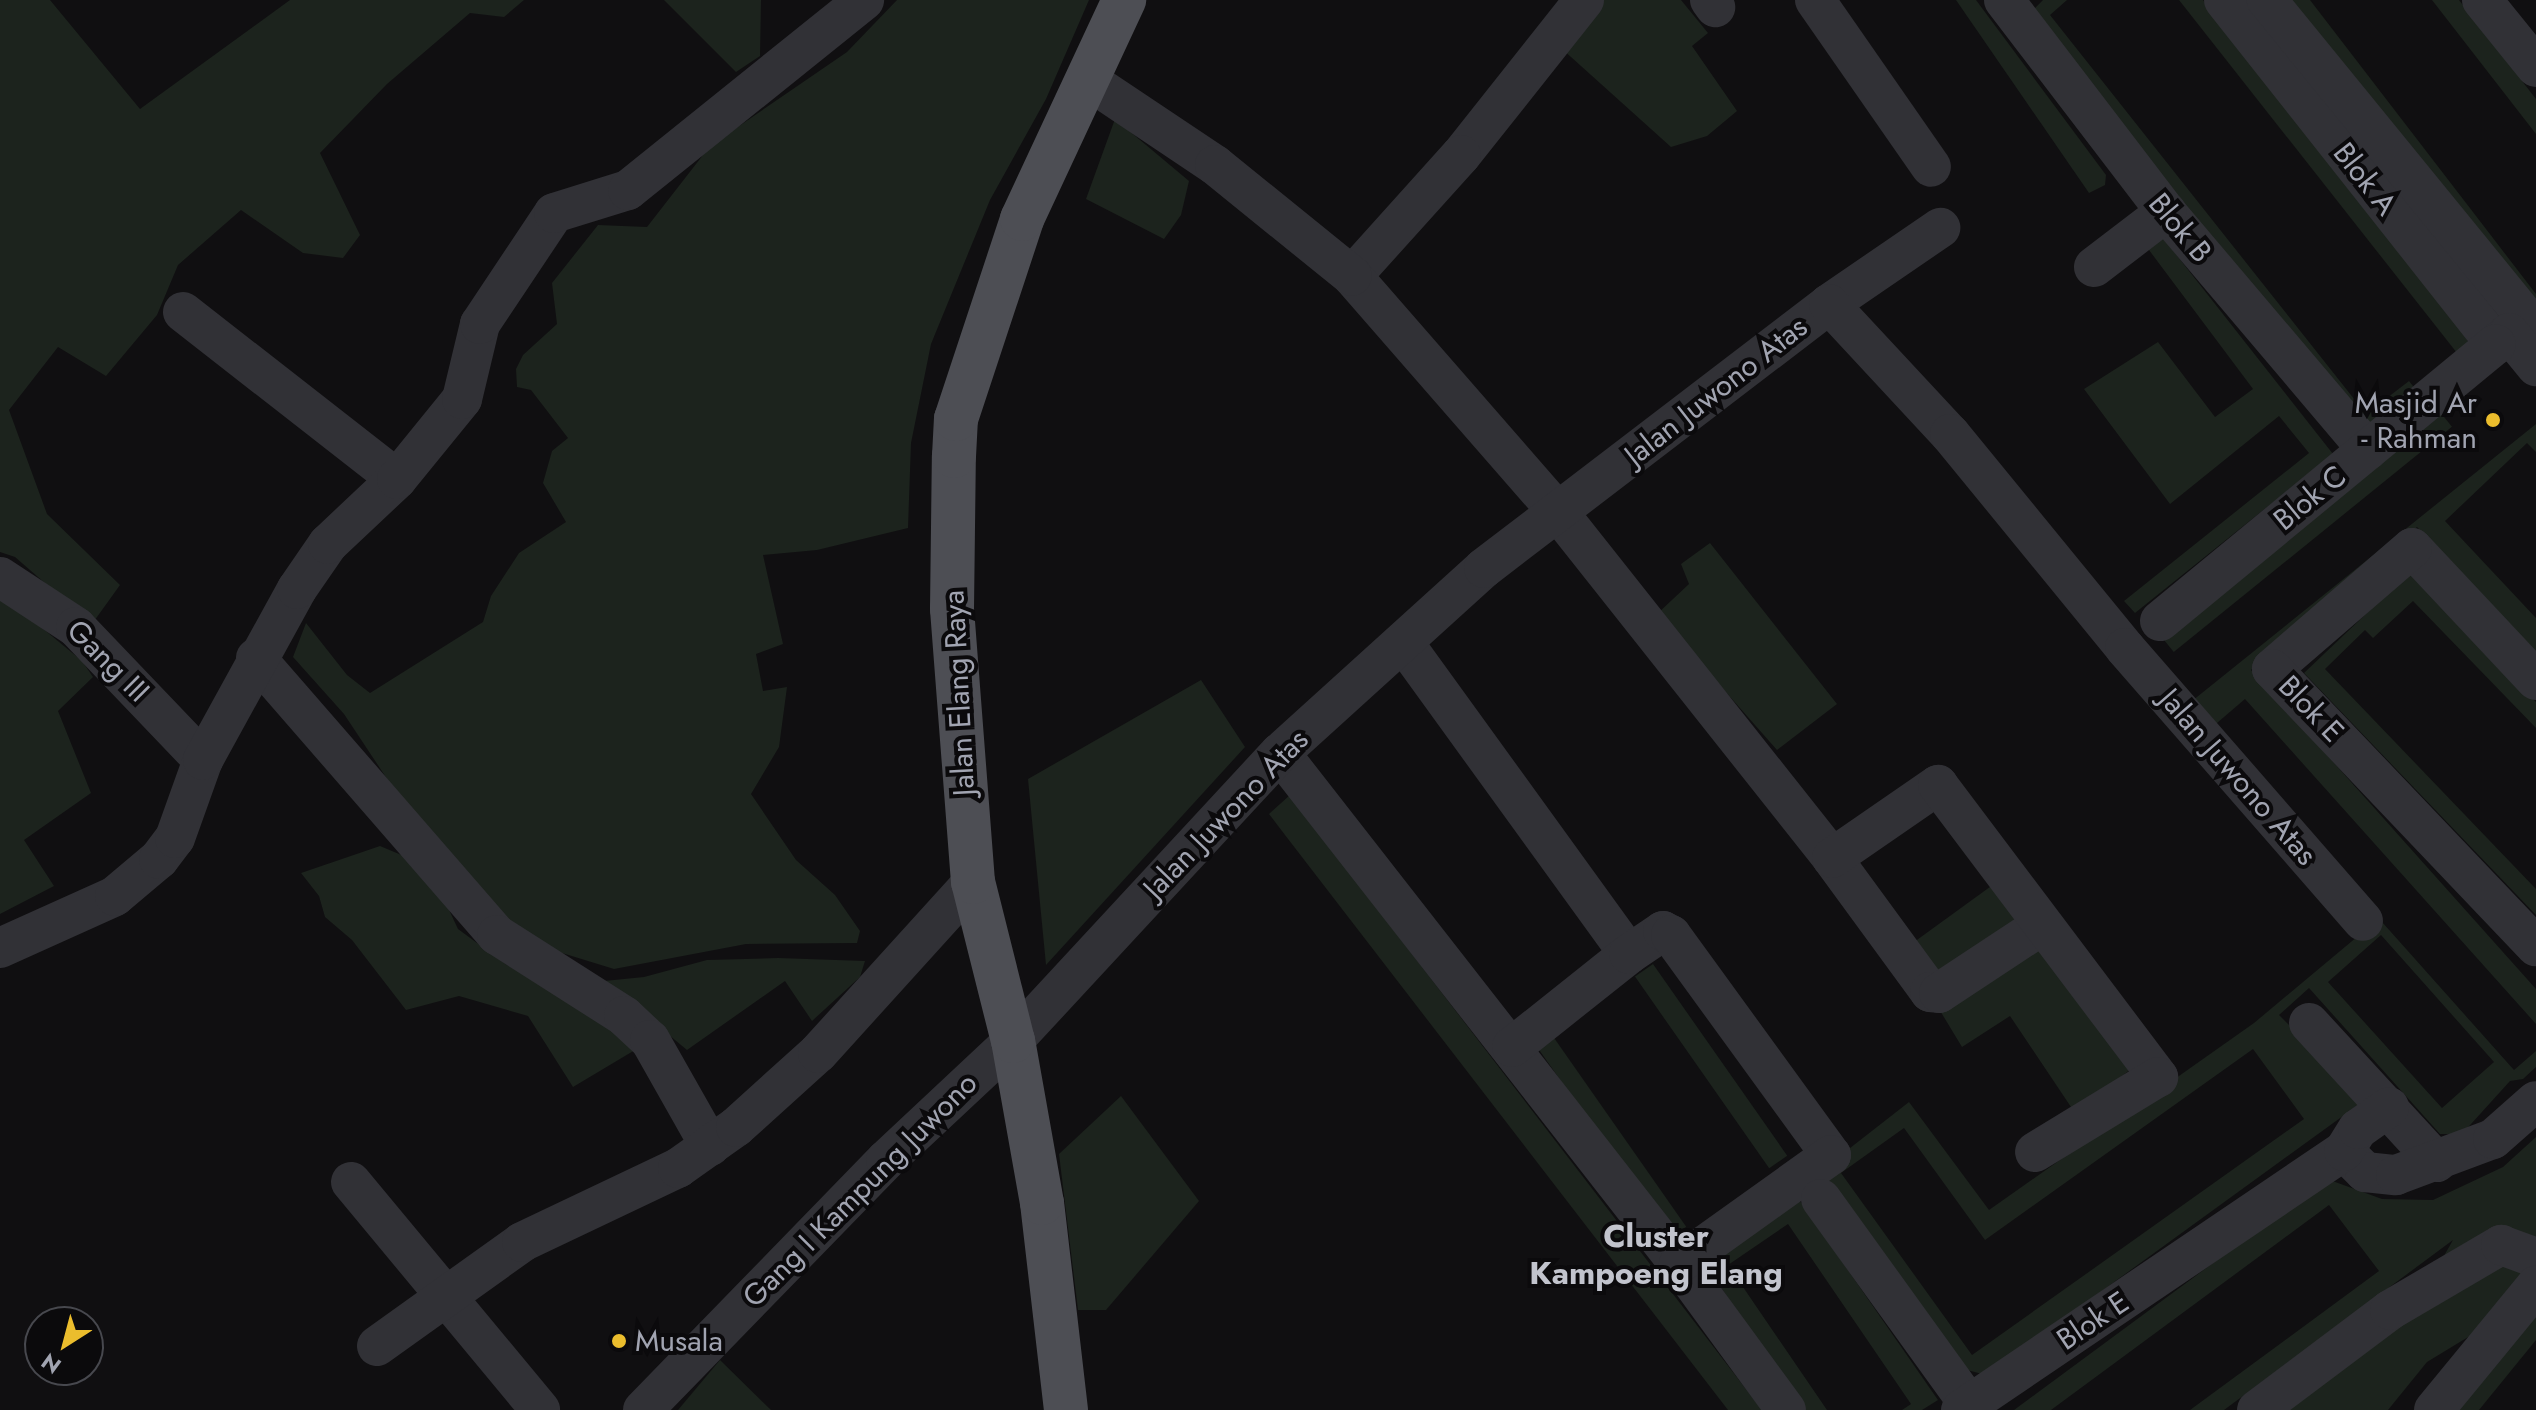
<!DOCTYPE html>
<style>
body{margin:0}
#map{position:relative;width:2536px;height:1410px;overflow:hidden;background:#100f11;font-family:Jost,sans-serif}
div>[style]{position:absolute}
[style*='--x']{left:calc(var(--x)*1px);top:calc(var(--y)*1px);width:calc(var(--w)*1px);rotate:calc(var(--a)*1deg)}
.green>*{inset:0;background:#1c231d;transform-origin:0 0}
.minor>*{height:40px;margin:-20px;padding:0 20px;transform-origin:20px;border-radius:20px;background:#313136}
.major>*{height:44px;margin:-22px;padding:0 22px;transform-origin:22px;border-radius:22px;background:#4d4e54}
.dots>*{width:22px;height:22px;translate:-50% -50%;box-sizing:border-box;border:4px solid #0b0a0c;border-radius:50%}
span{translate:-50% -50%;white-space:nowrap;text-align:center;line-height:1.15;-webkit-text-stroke:8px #0b0a0c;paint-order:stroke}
.street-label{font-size:30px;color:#a1a4b1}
.poi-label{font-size:30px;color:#a1a4b1}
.right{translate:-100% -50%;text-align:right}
.left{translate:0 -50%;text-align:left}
.neighbourhood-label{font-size:32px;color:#c2c4cd;font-weight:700}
.north{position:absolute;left:24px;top:1306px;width:80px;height:80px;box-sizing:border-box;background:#0b0a0c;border:2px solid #47484e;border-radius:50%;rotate:216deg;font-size:22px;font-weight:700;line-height:32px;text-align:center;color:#a1a4b1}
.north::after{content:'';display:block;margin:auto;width:28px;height:36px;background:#ebbd2d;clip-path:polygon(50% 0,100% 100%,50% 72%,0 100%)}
</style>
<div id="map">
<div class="green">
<div style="clip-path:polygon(0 0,50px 0,140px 109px,290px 0,524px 0,504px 17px,470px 13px,387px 84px,320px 153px,360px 235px,343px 258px,303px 253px,241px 210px,178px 265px,157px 315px,106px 376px,58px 347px,9px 410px,47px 514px,120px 585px,92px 624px,15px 557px,0 552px)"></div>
<div style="clip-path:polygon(664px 0,761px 0,760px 56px,736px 72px)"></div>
<div style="clip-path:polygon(897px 0,1089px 0,1046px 99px,990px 200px,931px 344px,911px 443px,908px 528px,817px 550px,763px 555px,783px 644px,756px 654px,763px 691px,787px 687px,779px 747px,751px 794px,796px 860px,835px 895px,860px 931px,857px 943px,746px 944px,614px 969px,549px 949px,487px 905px,415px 821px,344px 714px,293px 657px,306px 623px,347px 675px,370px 693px,483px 622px,491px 596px,519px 553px,566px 522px,543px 483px,552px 451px,568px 438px,531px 390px,517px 387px,516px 369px,523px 355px,557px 324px,552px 283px,598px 225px,647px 227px,710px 146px,847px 52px)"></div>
<div style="clip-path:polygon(1594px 0,1681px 0,1708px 33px,1692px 46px,1737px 111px,1707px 136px,1671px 147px,1561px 48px)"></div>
<div style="clip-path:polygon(1956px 0,1976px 0,2106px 175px,2105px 185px,2089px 193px)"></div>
<div style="clip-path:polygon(2043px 0,2067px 0,2050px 15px,2366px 414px,2409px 381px,2413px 386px,2412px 395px,2368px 433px,2359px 427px,2031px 12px)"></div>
<div style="clip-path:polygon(2179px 0,2203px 0,2465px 335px,2468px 342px,2457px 353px)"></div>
<div style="clip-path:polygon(2282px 0,2310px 0,2536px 294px,2536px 318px)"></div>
<div style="clip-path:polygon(2432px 0,2459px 0,2536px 99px,2536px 134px)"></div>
<div style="clip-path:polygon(1115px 119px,1189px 181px,1181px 215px,1164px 239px,1086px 199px)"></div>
<div style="clip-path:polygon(2160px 234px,2333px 454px,2135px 613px,2124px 601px,2309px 453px,2279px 416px,2170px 504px,2084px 389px,2158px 342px,2215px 417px,2253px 389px,2146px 246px)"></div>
<div style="left:2440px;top:412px;width:19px;height:358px;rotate:51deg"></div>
<div style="clip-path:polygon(evenodd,2536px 424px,2536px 452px,2527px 443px,2445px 521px,2536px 618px,2536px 655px,2417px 527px,2251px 670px,2536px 989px,2536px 1024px,2245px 699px,2210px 729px,2514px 1070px,2536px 1051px,2536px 1067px,2523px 1079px,2510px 1081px,2462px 1134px,2440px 1134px,2309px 988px,2279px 1015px,2365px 1100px,1986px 1375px,1967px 1370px,1829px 1183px,1800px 1201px,1938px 1400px,1922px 1410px,1902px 1410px,1911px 1404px,1788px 1224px,1728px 1265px,1827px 1410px,1803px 1410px,1704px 1262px,1909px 1102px,1989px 1210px,2254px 1023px,2376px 921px,2187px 705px,2536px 424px,2381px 935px,2494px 1062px,2442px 1108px,2328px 982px,2381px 935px,2536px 424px,2253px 1049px,2304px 1119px,1972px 1355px,1841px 1173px,1904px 1128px,1985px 1240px,2253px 1049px)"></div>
<div style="clip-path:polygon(1710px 543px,1837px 704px,1777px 750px,1657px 614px,1689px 584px,1681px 564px)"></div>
<div style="clip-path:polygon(2410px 572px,2536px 702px,2536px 728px,2413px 601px,2373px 638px,2365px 630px,2325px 669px,2536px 889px,2536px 915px,2304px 673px)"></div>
<div style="clip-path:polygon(0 593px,82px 661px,93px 677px,58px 711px,91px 793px,24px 840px,54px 886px,0 914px)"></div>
<div style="clip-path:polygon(1201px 680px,1245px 747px,1046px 965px,1028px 779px)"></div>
<div style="clip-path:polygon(1290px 795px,1762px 1410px,1728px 1410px,1285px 835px,1269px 814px)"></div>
<div style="clip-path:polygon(380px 846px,411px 859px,435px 880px,458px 929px,507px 965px,543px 975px,635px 1050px,573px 1087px,528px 1016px,459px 996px,406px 1010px,352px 940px,325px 917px,319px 896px,301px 873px)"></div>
<div style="left:1994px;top:884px;width:49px;height:103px;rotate:54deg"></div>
<div style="clip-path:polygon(2038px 940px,2131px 1069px,2075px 1113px,2010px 1016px,1962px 1047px,1939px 1009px)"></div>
<div style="clip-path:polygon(778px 958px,865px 961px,860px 977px,812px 1021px,785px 981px,687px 1050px,604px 981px,644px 977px,707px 960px)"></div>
<div style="left:1653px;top:964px;width:234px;height:22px;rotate:55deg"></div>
<div style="left:1552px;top:1035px;width:234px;height:19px;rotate:55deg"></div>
<div style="clip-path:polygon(1121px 1096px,1199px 1201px,1106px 1310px,1078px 1310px,1059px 1154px)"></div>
<div style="clip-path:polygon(2536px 1137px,2536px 1257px,2478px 1331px,2427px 1362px,2388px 1410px,2280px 1410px,2441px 1261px,2453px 1240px,2224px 1410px,2190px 1410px,2379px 1271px,2329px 1205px,2051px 1410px,2014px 1410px,2327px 1179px,2382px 1199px,2433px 1200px,2503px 1167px)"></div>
<div style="clip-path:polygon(2536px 1306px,2536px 1340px,2479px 1410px,2450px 1410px)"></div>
<div style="clip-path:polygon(720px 1360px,771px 1410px,678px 1410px)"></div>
</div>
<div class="minor">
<div style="--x:1584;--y:0;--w:198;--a:128.4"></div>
<div style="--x:1461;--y:155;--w:163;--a:132"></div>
<div style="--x:1352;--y:276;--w:313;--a:48.9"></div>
<div style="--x:1558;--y:512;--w:441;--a:51.6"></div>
<div style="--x:1832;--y:858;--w:166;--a:53.8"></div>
<div style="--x:1930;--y:992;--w:9;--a:6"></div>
<div style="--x:1939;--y:993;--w:123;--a:-33.4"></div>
<div style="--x:1710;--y:0;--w:9;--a:54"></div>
<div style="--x:1815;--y:0;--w:203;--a:55.2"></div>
<div style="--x:2004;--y:0;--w:267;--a:52.6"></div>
<div style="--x:2166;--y:212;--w:312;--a:49.7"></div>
<div style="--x:2224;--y:0;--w:439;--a:51.7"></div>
<div style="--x:2496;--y:344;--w:40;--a:-39"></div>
<div style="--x:2527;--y:319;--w:412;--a:-129.2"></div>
<div style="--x:2482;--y:0;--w:86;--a:51.1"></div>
<div style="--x:1088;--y:80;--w:153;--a:33.8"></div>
<div style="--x:1215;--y:165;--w:176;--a:39"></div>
<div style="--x:2094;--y:267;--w:91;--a:-37.4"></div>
<div style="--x:1829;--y:304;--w:135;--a:-34.4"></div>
<div style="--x:183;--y:312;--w:271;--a:38"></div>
<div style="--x:2509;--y:333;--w:43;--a:50.7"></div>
<div style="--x:0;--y:577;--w:91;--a:33.3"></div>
<div style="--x:76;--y:627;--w:184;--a:46.3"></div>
<div style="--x:2160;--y:621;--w:435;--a:-39.5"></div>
<div style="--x:1403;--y:642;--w:385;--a:54.1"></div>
<div style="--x:256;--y:658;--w:367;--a:49"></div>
<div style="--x:497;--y:935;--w:151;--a:32.5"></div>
<div style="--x:624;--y:1016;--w:35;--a:43"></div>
<div style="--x:650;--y:1040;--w:122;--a:60.5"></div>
<div style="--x:2536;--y:680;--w:181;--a:-133.2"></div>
<div style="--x:2412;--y:548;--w:185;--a:139.2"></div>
<div style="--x:2272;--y:669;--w:383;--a:46.4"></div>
<div style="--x:1280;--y:753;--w:648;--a:52.02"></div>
<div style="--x:1679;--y:1264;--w:181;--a:53.8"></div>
<div style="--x:1832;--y:858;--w:129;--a:-34.6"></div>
<div style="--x:1938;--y:785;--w:366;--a:53"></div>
<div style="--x:2158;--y:1077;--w:144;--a:148.6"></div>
<div style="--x:0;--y:948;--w:126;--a:-24.3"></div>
<div style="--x:115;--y:896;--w:57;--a:-40.1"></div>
<div style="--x:159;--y:859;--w:26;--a:-53"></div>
<div style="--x:175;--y:838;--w:83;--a:-70.3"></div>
<div style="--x:203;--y:760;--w:195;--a:-61.2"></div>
<div style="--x:297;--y:589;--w:55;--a:-55.4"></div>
<div style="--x:328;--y:544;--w:95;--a:-43.3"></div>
<div style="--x:397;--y:479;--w:103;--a:-50.9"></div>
<div style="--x:462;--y:399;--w:77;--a:-76.5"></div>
<div style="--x:480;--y:324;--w:133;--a:-56.3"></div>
<div style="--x:554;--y:213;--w:77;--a:-17.3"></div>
<div style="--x:628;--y:190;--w:303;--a:-38.8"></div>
<div style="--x:2309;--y:1023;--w:189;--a:47.4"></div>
<div style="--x:1512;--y:1047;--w:149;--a:-38.5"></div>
<div style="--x:1629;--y:954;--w:41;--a:-34.1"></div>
<div style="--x:1663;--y:931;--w:9;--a:27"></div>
<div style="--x:1671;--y:935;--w:272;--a:54"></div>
<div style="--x:1831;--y:1155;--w:187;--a:144.4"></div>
<div style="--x:2344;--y:1151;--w:30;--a:45"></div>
<div style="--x:2365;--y:1172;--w:31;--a:6"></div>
<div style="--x:2396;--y:1175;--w:103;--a:-20.4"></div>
<div style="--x:2493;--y:1139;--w:57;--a:-41.5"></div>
<div style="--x:351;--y:1182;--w:296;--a:50.3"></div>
<div style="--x:1821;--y:1199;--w:253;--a:54.2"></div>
<div style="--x:377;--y:1346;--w:178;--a:-35.6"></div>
<div style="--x:522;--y:1242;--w:173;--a:-25.4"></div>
<div style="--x:678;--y:1168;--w:71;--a:-35.3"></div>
<div style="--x:736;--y:1127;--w:110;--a:-42.1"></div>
<div style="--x:818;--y:1053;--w:231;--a:-47.8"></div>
<div style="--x:643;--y:1410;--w:349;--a:-45.8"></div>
<div style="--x:886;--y:1160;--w:174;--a:-43.1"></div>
<div style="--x:1013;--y:1041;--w:393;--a:-47.2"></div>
<div style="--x:1280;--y:753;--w:275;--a:-42.2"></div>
<div style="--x:1484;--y:568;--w:434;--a:-37.4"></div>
<div style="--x:1829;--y:304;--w:178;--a:47.1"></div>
<div style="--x:1950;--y:434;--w:276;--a:50.7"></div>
<div style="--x:2125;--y:648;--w:362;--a:48.9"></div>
<div style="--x:1961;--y:1410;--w:462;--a:-34.1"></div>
<div style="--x:2344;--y:1151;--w:26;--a:-58"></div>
<div style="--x:2358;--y:1129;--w:38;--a:-35"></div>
<div style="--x:2257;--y:1410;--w:166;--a:-36.9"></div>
<div style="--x:2390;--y:1310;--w:129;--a:-30.4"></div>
<div style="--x:2501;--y:1245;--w:37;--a:20"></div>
<div style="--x:2434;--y:1410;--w:161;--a:-50.6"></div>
</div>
<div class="major">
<div style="--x:1066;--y:1410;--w:208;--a:-96.6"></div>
<div style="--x:1042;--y:1203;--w:165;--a:-100.1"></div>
<div style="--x:1013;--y:1041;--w:164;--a:-104.1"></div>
<div style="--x:973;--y:882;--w:274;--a:-94.4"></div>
<div style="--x:952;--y:609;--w:153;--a:-89.3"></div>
<div style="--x:954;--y:456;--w:37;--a:-87"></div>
<div style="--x:956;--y:419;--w:211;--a:-71.7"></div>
<div style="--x:1022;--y:219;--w:242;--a:-65"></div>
</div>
<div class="dots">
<div style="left:2493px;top:420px;background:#ebbd2d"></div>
<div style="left:619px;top:1341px;background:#ebbd2d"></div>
</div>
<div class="street-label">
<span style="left:2365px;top:179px;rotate:52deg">Blok A</span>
<span style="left:2180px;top:228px;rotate:50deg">Blok B</span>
<span style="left:1716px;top:391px;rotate:-38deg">Jalan Juwono Atas</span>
<span style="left:2310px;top:498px;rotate:-39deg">Blok C</span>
<span style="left:108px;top:661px;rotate:45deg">Gang III</span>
<span style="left:959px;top:693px;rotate:-93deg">Jalan Elang Raya</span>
<span style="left:2311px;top:709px;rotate:46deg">Blok E</span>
<span style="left:2238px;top:777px;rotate:49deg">Jalan Juwono Atas</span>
<span style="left:1226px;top:814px;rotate:-46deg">Jalan Juwono Atas</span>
<span style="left:860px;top:1190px;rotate:-45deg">Gang I Kampung Juwono</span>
<span style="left:2093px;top:1321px;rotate:-34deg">Blok E</span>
</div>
<div class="poi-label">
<span class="right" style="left:2477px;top:420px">Masjid Ar<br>- Rahman</span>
<span class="left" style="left:635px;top:1341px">Musala</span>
</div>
<div class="neighbourhood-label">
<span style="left:1656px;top:1255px">Cluster<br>Kampoeng Elang</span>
</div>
<div class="north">N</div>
</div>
